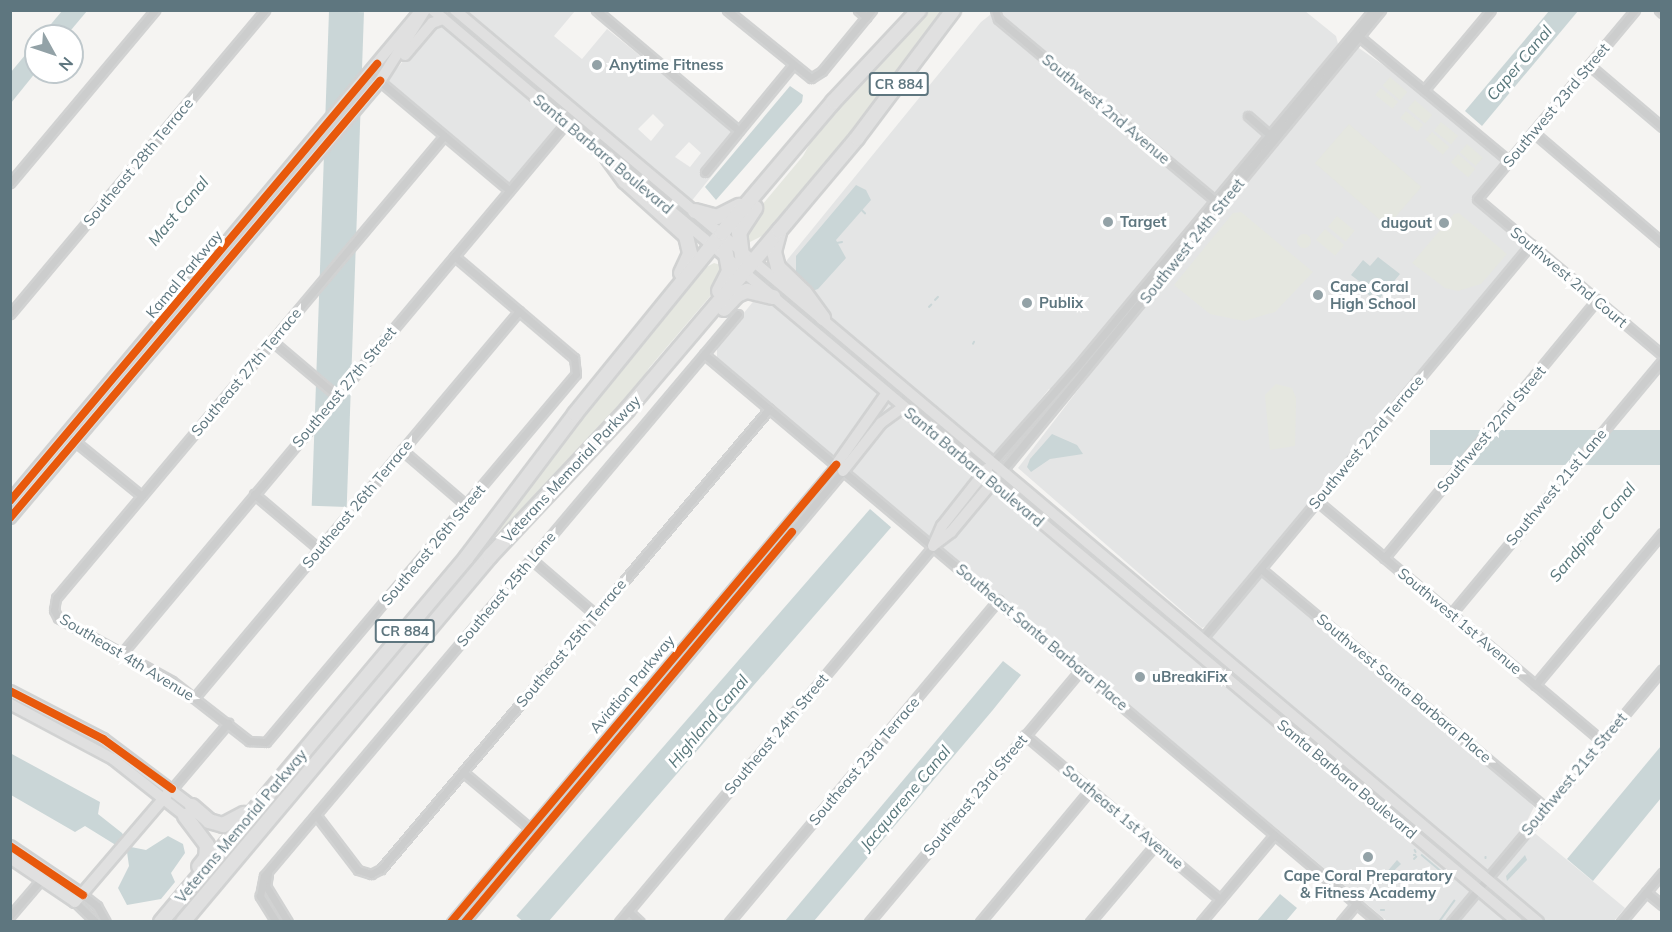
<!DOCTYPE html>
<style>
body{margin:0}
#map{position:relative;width:1672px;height:932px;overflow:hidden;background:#f5f4f2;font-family:Mulish,sans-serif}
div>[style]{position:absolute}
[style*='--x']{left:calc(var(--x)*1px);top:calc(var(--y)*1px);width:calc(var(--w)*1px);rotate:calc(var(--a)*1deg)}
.built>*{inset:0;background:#e4e5e5}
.green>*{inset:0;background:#e5e7e0;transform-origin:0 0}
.round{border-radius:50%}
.water>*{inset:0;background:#cad6d7;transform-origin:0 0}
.stream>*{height:1.5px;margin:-0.75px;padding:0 0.75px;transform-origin:0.75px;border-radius:0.75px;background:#cad6d7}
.roads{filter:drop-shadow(2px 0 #d1d2d2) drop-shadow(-2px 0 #d1d2d2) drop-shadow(0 2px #d1d2d2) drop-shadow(0 -2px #d1d2d2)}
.street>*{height:7px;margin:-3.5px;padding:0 3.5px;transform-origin:3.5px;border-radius:3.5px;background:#cccdcd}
.secondary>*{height:10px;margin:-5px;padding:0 5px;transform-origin:5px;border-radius:5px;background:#e0e0e0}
.highway>*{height:14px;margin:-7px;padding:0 7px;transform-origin:7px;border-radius:7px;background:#e0e0e0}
.cycleway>*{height:8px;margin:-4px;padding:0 4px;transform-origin:4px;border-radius:4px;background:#e8590c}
.dots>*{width:16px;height:16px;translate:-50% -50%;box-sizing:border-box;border:3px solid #fff;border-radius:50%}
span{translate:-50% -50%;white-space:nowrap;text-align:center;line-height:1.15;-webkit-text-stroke:6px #fff;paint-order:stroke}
.shield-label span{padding:2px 4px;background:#fff;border:2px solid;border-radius:4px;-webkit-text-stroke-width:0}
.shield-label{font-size:14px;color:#5e767f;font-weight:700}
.poi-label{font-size:15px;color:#5e767f;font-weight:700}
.left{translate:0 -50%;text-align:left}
.right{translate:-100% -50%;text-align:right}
.street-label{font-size:15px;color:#5e767f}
.water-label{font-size:16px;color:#58777b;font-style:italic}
.frame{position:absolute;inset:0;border:12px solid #5e767f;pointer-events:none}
.north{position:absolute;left:24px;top:24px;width:60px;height:60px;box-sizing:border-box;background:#fff;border:2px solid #bfc8cc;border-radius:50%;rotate:130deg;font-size:16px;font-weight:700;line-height:24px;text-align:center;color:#5e767f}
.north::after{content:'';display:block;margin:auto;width:21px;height:27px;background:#93a2a7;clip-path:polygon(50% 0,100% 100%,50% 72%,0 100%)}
</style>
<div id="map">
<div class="built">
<div style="clip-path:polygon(evenodd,460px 11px,575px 11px,554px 36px,582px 59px,607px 29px,742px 138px,690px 203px,460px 11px,653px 114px,664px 125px,651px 141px,638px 129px,653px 114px,460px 11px,689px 142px,701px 153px,690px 167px,675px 157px,689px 142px)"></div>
<div style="clip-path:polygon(995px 11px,1305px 11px,1336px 36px,1338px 44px,1057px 388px,1049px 389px,978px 476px,1193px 656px,1259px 576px,1266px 576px,1414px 704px,1506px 777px,1534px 807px,1525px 825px,1625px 908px,1614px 921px,1387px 921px,717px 359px,717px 346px,981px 22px)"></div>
<div style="clip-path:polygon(442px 22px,565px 126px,511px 190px,380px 87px,434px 27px)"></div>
<div style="clip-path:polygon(1356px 46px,1416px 88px,1499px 158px,1501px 165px,1474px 199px,1520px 238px,1523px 247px,1212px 623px,1202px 628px,1018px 468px,1183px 253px)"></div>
</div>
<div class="green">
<div style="clip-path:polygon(927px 11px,947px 11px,888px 91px,772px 231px,750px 242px,744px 237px,752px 217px,803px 156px,817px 131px)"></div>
<div style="left:1390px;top:77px;width:23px;height:11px;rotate:41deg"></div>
<div style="left:1381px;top:88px;width:22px;height:9px;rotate:39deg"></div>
<div style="left:1415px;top:100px;width:23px;height:11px;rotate:41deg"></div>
<div style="left:1406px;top:111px;width:22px;height:9px;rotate:39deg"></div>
<div style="left:1441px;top:122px;width:22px;height:11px;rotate:39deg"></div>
<div style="left:1349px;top:124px;width:96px;height:52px;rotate:41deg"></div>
<div style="left:1432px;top:132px;width:23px;height:10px;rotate:41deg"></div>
<div style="left:1467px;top:144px;width:21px;height:11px;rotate:41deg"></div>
<div style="left:1458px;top:154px;width:23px;height:11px;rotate:41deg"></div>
<div style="clip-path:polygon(1241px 212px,1313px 272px,1275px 312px,1244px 321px,1210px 314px,1174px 285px,1233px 213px)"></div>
<div style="clip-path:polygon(1459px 213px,1507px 254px,1481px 284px,1458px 291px,1445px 288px,1412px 263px,1454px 214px)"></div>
<div style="left:1337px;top:216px;width:23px;height:14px;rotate:40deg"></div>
<div style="left:1325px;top:229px;width:25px;height:14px;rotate:40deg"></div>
<div class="round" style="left:1297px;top:234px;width:14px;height:14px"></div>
<div style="clip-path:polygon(714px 263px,724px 266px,718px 287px,649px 368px,634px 395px,177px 921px,169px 922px,699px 271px)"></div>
<div style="clip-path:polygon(1276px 384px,1292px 388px,1296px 398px,1295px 446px,1270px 450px,1265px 395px)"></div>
</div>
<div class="water">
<div style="clip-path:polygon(62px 11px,87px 11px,66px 36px,41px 36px)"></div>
<div style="left:329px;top:11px;width:35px;height:495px;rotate:2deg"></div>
<div style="clip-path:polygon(1549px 11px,1578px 11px,1482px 126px,1465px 111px)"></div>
<div style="clip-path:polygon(36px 42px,36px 72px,11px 103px,11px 72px)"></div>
<div style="clip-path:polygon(790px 86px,803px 95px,802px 102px,716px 200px,705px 187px)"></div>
<div style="clip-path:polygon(856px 185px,866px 190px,871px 200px,836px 240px,846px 258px,818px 289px,812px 291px,796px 275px,796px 256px)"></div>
<div style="clip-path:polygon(1378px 257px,1400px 274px,1380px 298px,1373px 293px,1370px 296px,1365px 292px,1368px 288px,1351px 275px,1363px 260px,1370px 266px)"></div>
<div style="left:1661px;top:430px;width:35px;height:231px;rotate:90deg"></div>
<div style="clip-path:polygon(1052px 434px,1077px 445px,1083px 454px,1050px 459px,1031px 472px,1027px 467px,1030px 459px)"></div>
<div style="left:870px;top:509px;width:28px;height:539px;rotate:41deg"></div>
<div style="clip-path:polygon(1003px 661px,1021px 675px,992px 711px,814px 921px,785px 921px)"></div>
<div style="clip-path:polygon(1661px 746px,1661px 798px,1593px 881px,1567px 859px)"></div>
<div style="clip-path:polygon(10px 753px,100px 802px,98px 814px,122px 833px,131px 847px,146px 850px,168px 836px,183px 844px,185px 853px,171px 873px,175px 882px,161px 899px,127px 905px,118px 888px,129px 866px,127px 852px,85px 826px,75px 832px,11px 795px)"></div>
<div style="clip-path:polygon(1525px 855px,1527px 860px,1507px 881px,1506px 876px)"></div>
<div style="clip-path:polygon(1397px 860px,1401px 864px,1382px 882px,1380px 880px)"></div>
<div style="clip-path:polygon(1280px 894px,1297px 908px,1286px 921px,1257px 921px)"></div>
</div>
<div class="stream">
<div style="--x:861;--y:209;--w:6;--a:45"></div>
<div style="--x:837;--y:243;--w:5;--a:-11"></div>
<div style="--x:935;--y:300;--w:4;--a:-45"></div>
<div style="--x:929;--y:307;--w:3;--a:-45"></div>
<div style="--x:973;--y:344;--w:2;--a:-63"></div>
<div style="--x:1415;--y:850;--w:2;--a:63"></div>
<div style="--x:1414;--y:855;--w:1;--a:0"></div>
<div style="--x:1422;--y:855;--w:33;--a:40"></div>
<div style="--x:1486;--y:857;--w:1;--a:90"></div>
<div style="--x:1414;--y:859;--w:3;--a:-45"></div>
<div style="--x:1381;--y:910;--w:3;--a:0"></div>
<div style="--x:1439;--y:922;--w:26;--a:-54"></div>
</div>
<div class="roads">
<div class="street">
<div style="--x:596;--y:10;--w:187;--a:40.2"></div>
<div style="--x:727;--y:10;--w:108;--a:39"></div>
<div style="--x:811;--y:78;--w:13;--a:-32"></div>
<div style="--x:822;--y:71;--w:79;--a:-50.7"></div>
<div style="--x:858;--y:10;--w:11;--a:41"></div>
<div style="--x:995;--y:10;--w:9;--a:72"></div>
<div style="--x:998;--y:19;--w:284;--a:39.9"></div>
<div style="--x:1635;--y:10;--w:246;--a:129.9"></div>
<div style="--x:1477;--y:199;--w:242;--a:40.1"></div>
<div style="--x:1659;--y:10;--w:4;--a:45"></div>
<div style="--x:1356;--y:34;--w:199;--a:39.7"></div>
<div style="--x:1589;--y:65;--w:96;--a:40.3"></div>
<div style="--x:370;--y:73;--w:182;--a:40.1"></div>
<div style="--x:1424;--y:90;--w:104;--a:-50.1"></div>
<div style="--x:1248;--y:116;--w:32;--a:41"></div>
<div style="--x:1533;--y:132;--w:170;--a:40.5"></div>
<div style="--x:444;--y:136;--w:603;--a:130.02"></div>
<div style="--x:56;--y:598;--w:12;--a:99"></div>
<div style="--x:54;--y:610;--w:9;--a:63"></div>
<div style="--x:58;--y:618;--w:130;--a:28.9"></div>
<div style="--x:172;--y:681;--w:98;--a:37.9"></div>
<div style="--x:249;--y:741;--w:17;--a:3"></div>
<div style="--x:266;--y:742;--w:481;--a:-49.9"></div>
<div style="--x:576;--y:374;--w:16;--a:-97"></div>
<div style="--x:574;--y:358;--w:157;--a:-139.6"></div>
<div style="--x:705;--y:172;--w:137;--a:-50.6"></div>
<div style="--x:10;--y:183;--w:226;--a:-50"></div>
<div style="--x:10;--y:314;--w:397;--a:-50"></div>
<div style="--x:272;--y:341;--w:85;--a:40.2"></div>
<div style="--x:704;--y:354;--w:881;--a:40.12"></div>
<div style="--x:72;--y:439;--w:90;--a:39.2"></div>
<div style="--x:402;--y:450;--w:84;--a:40.7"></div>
<div style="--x:993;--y:462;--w:125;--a:-48.6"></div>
<div style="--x:1076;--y:368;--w:465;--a:-50.3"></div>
<div style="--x:1002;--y:471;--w:597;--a:-50.58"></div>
<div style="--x:254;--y:494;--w:85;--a:40.2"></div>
<div style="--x:1317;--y:501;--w:373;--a:40.1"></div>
<div style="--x:1384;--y:558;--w:335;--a:-50.5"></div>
<div style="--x:531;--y:559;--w:84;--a:40.7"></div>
<div style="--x:1261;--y:569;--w:372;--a:40"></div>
<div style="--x:1451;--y:614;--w:329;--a:-50.2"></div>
<div style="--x:1202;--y:639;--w:514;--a:-50.21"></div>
<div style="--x:123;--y:652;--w:690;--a:-50.06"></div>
<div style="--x:1535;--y:685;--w:198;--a:-50.1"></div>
<div style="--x:195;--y:697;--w:504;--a:-49.99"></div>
<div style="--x:1025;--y:735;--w:255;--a:40.1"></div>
<div style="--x:463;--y:772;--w:92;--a:40.1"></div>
<div style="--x:172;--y:789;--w:87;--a:-49.7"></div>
<div style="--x:316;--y:815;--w:69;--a:52.6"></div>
<div style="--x:358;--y:870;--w:14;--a:17"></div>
<div style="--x:371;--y:874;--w:11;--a:-27"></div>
<div style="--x:381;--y:869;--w:602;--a:-49.85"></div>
<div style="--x:268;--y:874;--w:12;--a:99"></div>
<div style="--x:266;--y:886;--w:42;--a:58.6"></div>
<div style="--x:1646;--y:892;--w:21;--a:39"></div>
<div style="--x:83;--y:895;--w:18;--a:38"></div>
<div style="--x:97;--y:906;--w:18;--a:61"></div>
<div style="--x:75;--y:902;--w:29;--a:44"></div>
<div style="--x:628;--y:911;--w:16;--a:43"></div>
<div style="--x:10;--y:916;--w:52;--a:-49.6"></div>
<div style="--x:276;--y:922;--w:31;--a:-122"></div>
<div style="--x:260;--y:896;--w:20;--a:-79"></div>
<div style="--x:264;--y:876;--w:735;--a:-49.86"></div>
<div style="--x:451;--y:922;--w:598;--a:-49.89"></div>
<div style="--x:465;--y:922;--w:588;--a:-50.03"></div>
<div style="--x:619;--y:922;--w:490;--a:-50.1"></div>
<div style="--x:729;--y:922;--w:420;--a:-50.1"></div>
<div style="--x:869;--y:922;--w:330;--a:-50"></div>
<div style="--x:980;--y:922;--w:172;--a:-50.2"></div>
<div style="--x:1090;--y:922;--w:101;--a:-49.8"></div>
<div style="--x:1201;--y:922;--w:114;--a:-50"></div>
<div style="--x:1341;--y:922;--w:25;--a:-50"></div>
<div style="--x:1451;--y:922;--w:329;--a:-50.1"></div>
<div style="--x:1621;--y:922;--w:64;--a:-50.1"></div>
</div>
<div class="secondary">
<div style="--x:433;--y:10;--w:237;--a:40.2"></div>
<div style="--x:455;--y:10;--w:1416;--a:40.1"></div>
<div style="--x:405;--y:55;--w:42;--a:-49.8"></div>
<div style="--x:432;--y:23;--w:12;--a:-20"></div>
<div style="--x:626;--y:173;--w:1164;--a:40.05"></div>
<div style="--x:836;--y:465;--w:87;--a:-54.8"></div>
<div style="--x:843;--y:471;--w:61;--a:-51.6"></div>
<div style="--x:881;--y:423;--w:26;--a:-36"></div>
<div style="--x:10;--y:501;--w:634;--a:-50.06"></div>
<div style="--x:10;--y:518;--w:573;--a:-49.75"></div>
<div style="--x:380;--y:81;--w:84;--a:-57.6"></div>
<div style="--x:935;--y:544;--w:20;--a:-37"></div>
<div style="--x:951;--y:532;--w:70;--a:-50.2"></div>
<div style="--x:933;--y:546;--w:22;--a:-66"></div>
<div style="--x:942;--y:526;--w:73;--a:-51.7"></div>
<div style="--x:10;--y:691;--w:105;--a:27.3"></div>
<div style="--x:103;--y:739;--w:111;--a:37"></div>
<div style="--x:10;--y:704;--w:117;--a:28.1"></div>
<div style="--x:113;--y:759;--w:92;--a:38.4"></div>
<div style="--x:10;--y:846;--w:88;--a:33.9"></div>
<div style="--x:10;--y:858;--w:78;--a:34.1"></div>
<div style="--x:75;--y:902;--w:149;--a:-49.4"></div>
</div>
<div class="highway">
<div style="--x:608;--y:158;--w:29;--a:54"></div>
<div style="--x:625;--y:181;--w:82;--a:42"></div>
<div style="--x:686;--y:236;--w:18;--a:77"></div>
<div style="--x:690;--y:254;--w:21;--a:115"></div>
<div style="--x:695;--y:211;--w:23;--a:15"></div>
<div style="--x:717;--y:217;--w:25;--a:-27"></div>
<div style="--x:779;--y:233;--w:20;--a:105"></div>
<div style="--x:774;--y:252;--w:16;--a:75"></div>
<div style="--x:778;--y:267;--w:37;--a:44"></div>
<div style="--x:805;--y:293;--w:31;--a:54"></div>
<div style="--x:744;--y:272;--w:39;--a:-97"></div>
<div style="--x:739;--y:233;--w:30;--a:-57"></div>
<div style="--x:719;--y:291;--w:22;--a:-63"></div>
<div style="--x:729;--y:271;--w:39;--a:-100"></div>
<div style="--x:724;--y:309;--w:19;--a:-47"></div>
<div style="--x:737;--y:295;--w:11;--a:-22"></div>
<div style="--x:747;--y:291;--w:27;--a:13"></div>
<div style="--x:192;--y:806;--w:23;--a:41"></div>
<div style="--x:209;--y:821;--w:15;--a:16"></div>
<div style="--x:223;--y:825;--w:24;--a:-28"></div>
<div style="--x:185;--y:816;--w:36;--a:53"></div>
<div style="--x:207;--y:845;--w:13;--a:94"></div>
<div style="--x:206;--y:858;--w:11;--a:128"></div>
<div style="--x:161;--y:922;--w:476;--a:-50"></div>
<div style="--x:467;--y:557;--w:179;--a:-52.9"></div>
<div style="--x:575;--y:414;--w:233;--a:-50.9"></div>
<div style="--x:722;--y:233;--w:172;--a:-49.7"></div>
<div style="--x:833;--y:102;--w:126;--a:-46.9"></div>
<div style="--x:183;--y:922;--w:478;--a:-50"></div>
<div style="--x:490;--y:556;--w:200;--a:-46.8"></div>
<div style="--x:627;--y:410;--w:235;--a:-49.7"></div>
<div style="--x:779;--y:231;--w:121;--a:-50"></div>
<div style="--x:857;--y:138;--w:160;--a:-53.1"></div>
</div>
</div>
<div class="cycleway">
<div style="--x:10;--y:501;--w:571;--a:-49.98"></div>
<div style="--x:10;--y:518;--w:573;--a:-49.75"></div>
<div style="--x:10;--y:691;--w:105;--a:27.3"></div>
<div style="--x:103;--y:739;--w:85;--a:35.9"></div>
<div style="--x:10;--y:846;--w:88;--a:33.9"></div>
<div style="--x:451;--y:922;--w:598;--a:-49.89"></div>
<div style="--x:465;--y:922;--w:509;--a:-50.02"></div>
</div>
<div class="dots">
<div style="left:597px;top:65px;background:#93a2a7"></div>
<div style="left:1108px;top:222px;background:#93a2a7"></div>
<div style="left:1444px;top:223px;background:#93a2a7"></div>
<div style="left:1318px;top:295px;background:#93a2a7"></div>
<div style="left:1027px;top:303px;background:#93a2a7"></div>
<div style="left:1140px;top:677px;background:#93a2a7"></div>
<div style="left:1368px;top:857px;background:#93a2a7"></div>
</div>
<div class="shield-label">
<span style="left:899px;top:84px">CR 884</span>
<span style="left:405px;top:631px">CR 884</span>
</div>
<div class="poi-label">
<span class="left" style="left:609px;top:65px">Anytime Fitness</span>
<span class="left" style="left:1120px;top:222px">Target</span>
<span class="right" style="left:1432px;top:223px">dugout</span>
<span class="left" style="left:1330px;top:295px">Cape Coral<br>High School</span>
<span class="left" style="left:1039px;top:303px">Publix</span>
<span class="left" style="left:1152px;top:677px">uBreakiFix</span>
<span style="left:1368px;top:884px">Cape Coral Preparatory<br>&amp; Fitness Academy</span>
</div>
<div class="street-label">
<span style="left:1556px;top:105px;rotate:-50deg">Southwest 23rd Street</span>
<span style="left:1106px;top:109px;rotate:40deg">Southwest 2nd Avenue</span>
<span style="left:603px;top:154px;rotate:40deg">Santa Barbara Boulevard</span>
<span style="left:138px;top:162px;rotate:-50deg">Southeast 28th Terrace</span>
<span style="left:1192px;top:241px;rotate:-51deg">Southwest 24th Street</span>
<span style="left:184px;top:274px;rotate:-50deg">Kamal Parkway</span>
<span style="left:1569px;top:277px;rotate:40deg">Southwest 2nd Court</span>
<span style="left:246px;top:372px;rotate:-50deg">Southeast 27th Terrace</span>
<span style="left:344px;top:387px;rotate:-50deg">Southeast 27th Street</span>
<span style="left:1491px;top:429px;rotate:-50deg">Southwest 22nd Street</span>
<span style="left:1366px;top:442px;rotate:-50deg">Southwest 22nd Terrace</span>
<span style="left:974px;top:467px;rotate:40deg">Santa Barbara Boulevard</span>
<span style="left:571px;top:469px;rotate:-47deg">Veterans Memorial Parkway</span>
<span style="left:1556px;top:487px;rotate:-50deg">Southwest 21st Lane</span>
<span style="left:357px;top:504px;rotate:-50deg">Southeast 26th Terrace</span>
<span style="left:433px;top:545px;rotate:-50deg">Southeast 26th Street</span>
<span style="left:506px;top:589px;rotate:-50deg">Southeast 25th Lane</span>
<span style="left:1460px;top:621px;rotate:40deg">Southwest 1st Avenue</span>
<span style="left:1042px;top:637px;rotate:40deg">Southeast Santa Barbara Place</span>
<span style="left:571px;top:643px;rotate:-50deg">Southeast 25th Terrace</span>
<span style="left:127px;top:657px;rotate:31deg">Southeast 4th Avenue</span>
<span style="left:632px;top:684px;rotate:-50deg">Aviation Parkway</span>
<span style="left:1404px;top:688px;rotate:40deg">Southwest Santa Barbara Place</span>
<span style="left:776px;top:734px;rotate:-50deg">Southeast 24th Street</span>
<span style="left:864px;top:761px;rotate:-50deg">Southeast 23rd Terrace</span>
<span style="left:1574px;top:774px;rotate:-50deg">Southwest 21st Street</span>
<span style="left:1347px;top:779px;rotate:40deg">Santa Barbara Boulevard</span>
<span style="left:975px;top:795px;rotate:-50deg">Southeast 23rd Street</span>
<span style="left:1123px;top:817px;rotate:40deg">Southeast 1st Avenue</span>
<span style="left:241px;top:826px;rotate:-50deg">Veterans Memorial Parkway</span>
</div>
<div class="water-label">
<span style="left:1519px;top:63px;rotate:-50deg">Caper Canal</span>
<span style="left:178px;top:211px;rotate:-50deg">Mast Canal</span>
<span style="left:1592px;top:532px;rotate:-50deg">Sandpiper Canal</span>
<span style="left:708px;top:721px;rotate:-50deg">Highland Canal</span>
<span style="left:905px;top:798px;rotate:-50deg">Jacquarene Canal</span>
</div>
<div class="frame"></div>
<div class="north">N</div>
</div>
